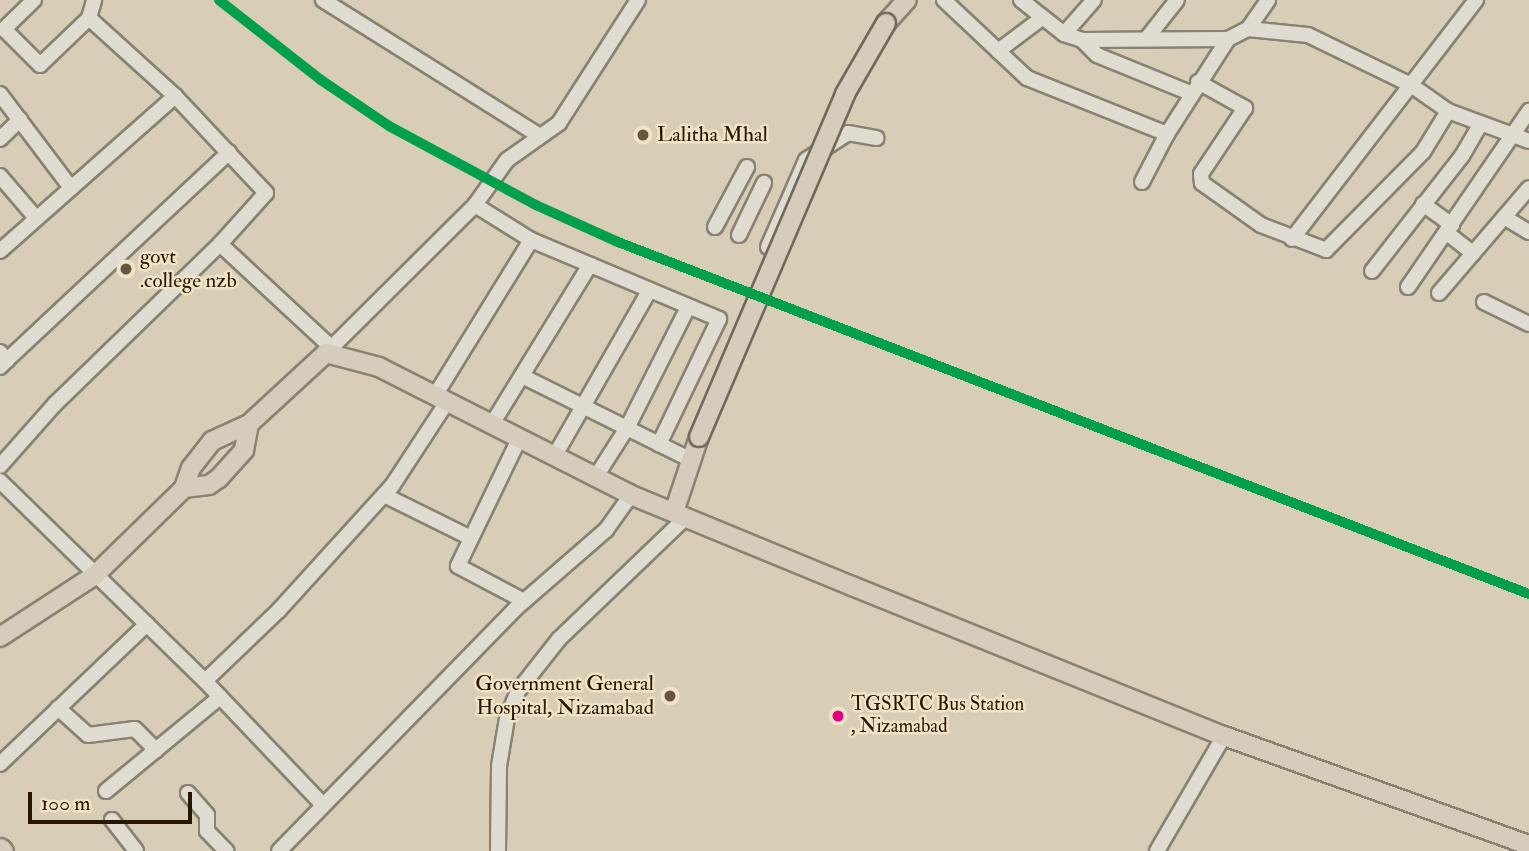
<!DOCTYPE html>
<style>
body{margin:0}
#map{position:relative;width:1529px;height:851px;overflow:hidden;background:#d8ceb8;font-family:"IM FELL Double Pica",serif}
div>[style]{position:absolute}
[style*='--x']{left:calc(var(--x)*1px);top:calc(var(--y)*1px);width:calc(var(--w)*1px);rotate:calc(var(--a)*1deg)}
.roads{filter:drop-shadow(2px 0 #898272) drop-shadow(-2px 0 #898272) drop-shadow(0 2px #898272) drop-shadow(0 -2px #898272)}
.minor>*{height:14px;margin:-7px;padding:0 7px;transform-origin:7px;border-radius:7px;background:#e0dcd1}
.major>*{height:18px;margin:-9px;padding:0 9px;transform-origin:9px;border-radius:9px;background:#d5ccbc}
.highway>*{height:19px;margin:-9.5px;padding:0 9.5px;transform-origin:9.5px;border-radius:9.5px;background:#d5ccbc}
.bridges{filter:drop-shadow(2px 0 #70685a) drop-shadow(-2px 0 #70685a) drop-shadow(0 2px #70685a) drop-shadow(0 -2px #70685a)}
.major-bridge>*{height:18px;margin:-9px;padding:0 9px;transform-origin:9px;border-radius:9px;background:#d5ccbc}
.rail-1>*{height:10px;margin:-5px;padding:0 5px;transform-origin:5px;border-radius:5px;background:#029f4d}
.dots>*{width:19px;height:19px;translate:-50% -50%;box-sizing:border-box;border:4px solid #efe3c8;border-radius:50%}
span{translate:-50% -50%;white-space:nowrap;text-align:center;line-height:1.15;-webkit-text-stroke:5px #efe3c8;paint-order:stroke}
.bus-label{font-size:19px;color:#281600}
.left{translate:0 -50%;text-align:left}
.poi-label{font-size:21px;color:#281600}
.right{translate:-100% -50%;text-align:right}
.scale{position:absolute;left:28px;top:792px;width:164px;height:32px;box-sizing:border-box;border:4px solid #281600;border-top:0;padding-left:9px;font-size:21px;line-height:24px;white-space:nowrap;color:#281600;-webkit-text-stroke:5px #efe3c8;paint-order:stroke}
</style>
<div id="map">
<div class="roads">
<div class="minor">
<div style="--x:34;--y:0;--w:42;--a:136"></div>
<div style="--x:4;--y:29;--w:51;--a:45"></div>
<div style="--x:40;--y:65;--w:68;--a:-43.8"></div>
<div style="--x:89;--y:18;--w:116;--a:42.2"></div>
<div style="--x:323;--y:0;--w:256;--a:32.1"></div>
<div style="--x:944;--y:0;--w:114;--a:43.2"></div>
<div style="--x:1027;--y:78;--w:151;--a:21.8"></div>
<div style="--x:1167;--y:134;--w:113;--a:-57.3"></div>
<div style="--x:1021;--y:0;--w:55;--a:38.3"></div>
<div style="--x:1064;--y:34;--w:19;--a:18"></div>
<div style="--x:1082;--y:40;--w:146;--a:-0.4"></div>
<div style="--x:1228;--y:39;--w:22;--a:-27"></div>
<div style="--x:1248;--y:29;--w:60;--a:5.7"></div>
<div style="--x:1308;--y:35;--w:114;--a:25.9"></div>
<div style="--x:1411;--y:85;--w:45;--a:35.1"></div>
<div style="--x:1448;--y:111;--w:86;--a:20.3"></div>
<div style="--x:89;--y:18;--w:19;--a:-74"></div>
<div style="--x:1248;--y:29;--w:35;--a:-55"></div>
<div style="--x:1064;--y:34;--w:45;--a:-48.6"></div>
<div style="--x:1147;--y:38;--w:48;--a:-51.7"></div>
<div style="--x:1082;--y:40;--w:21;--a:45"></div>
<div style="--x:1097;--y:55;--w:100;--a:22.2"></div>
<div style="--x:998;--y:51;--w:55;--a:-36.9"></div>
<div style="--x:1198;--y:82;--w:54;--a:29"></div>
<div style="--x:1245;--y:108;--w:79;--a:123.7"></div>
<div style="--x:1201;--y:174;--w:9;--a:84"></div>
<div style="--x:1202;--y:183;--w:72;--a:35.4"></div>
<div style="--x:1261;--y:225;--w:70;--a:21"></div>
<div style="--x:1326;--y:250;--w:138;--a:-45.3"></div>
<div style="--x:1423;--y:152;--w:48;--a:-58.6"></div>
<div style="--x:0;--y:94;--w:118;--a:52.9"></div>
<div style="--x:0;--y:139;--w:28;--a:-44"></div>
<div style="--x:0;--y:176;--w:55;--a:49.4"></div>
<div style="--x:1142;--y:182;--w:54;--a:-62.5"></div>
<div style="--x:1423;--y:204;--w:36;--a:36"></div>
<div style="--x:475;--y:205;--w:66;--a:32"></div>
<div style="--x:531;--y:240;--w:204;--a:22.8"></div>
<div style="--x:719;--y:319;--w:139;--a:115.6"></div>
<div style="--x:1504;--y:217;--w:29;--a:31"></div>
<div style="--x:715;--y:227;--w:68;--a:-61.9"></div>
<div style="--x:1447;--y:233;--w:33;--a:38"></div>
<div style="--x:739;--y:235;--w:58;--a:-64.3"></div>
<div style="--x:1292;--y:239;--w:302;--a:-52.4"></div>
<div style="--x:768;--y:247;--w:95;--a:-66.4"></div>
<div style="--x:806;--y:160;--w:50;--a:-32.7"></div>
<div style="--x:848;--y:133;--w:29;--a:10"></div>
<div style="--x:0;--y:251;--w:234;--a:-41.5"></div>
<div style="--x:175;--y:96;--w:133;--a:46.8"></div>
<div style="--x:266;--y:193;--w:69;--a:132"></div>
<div style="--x:220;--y:244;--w:153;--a:42.9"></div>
<div style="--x:1372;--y:271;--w:146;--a:-52"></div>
<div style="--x:1462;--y:156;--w:34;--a:-60"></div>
<div style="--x:1408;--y:287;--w:214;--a:-55.5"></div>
<div style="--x:1439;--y:293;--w:138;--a:-49.4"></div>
<div style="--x:1484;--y:302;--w:50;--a:26.1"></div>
<div style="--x:0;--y:352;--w:11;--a:49"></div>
<div style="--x:7;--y:360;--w:10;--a:135"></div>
<div style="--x:327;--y:352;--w:209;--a:-44.8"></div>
<div style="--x:475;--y:205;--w:55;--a:-54.6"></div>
<div style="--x:507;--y:160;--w:64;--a:-35.4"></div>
<div style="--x:559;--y:123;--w:146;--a:-57.3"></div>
<div style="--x:7;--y:360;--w:304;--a:-43.1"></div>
<div style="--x:522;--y:376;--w:189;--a:26.4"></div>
<div style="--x:436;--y:394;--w:181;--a:-58.3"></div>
<div style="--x:492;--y:424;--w:187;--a:-58.4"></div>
<div style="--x:519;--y:439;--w:141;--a:115.7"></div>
<div style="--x:458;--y:566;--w:75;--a:27.9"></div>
<div style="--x:554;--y:457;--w:191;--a:-60.2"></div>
<div style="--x:0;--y:466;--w:83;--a:-48.4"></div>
<div style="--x:55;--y:404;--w:230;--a:-44.1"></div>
<div style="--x:595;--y:478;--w:59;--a:-57.4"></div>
<div style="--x:627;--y:428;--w:136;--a:-63.2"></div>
<div style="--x:0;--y:481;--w:286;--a:44.3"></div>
<div style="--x:205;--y:681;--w:171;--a:46.4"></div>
<div style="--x:384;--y:495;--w:97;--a:26.3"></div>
<div style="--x:205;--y:681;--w:103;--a:-43.8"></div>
<div style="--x:279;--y:610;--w:168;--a:-47.7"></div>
<div style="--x:392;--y:486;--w:100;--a:-56.8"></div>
<div style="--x:58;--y:708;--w:40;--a:42"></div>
<div style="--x:88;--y:735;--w:47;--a:-7.3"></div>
<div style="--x:135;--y:729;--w:30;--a:45"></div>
<div style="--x:0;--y:764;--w:203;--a:-43.6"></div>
<div style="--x:106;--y:791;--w:148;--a:-39.5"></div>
<div style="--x:188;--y:793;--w:29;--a:49"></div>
<div style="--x:207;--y:815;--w:16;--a:90"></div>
<div style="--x:207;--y:831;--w:28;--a:46"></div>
<div style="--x:112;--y:820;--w:39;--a:52"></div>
<div style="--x:279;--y:851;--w:338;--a:-45.7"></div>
<div style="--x:515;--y:609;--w:121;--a:-41"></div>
<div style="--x:606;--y:530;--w:43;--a:-54.5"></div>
<div style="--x:498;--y:851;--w:85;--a:-89.3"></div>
<div style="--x:499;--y:766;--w:49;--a:-80.5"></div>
<div style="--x:507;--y:718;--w:29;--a:-68"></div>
<div style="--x:518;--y:691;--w:66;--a:-51.7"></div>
<div style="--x:559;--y:639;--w:176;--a:-43.8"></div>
<div style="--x:1157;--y:851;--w:133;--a:-59.8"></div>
</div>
<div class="major">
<div style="--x:886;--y:23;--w:31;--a:-48"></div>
<div style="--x:184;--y:488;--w:25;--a:-7"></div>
<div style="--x:209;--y:485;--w:12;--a:-35"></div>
<div style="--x:219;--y:478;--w:38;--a:-48"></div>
<div style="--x:244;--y:450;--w:26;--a:-79"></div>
<div style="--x:674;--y:512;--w:79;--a:-71.6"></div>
<div style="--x:0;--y:637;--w:113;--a:-33.1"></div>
<div style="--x:95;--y:575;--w:124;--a:-44.3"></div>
<div style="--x:184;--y:488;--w:21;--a:-71"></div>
<div style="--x:191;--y:468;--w:34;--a:-52"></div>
<div style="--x:212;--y:441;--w:41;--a:-24.7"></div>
<div style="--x:249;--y:424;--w:105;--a:-42.7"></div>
<div style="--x:326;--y:353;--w:55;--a:14.8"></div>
<div style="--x:379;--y:367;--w:283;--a:26.9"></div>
<div style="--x:631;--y:495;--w:239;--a:22.4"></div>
<div style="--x:852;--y:586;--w:401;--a:22"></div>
<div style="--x:1224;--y:736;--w:324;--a:19.7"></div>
</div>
<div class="highway">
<div style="--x:0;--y:848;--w:4;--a:45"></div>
</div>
</div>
<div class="bridges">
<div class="major-bridge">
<div style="--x:699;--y:437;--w:373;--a:-66.9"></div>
<div style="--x:845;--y:94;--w:82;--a:-60"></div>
</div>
</div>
<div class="rail-1">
<div style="--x:219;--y:0;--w:130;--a:38.1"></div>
<div style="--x:321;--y:80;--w:82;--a:34.1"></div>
<div style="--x:389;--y:126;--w:167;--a:28.3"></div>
<div style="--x:536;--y:205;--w:90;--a:24.3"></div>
<div style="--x:618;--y:242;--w:977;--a:21.13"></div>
</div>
<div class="dots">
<div style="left:643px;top:135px;background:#665640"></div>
<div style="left:126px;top:269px;background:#665640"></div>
<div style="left:670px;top:696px;background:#665640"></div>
<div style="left:838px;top:716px;background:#e5007d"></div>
</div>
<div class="bus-label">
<span class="left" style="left:851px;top:716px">TGSRTC Bus Station<br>, Nizamabad</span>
</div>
<div class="poi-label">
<span class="left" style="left:657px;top:135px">Lalitha Mhal</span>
<span class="left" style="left:140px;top:269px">govt<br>.college nzb</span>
<span class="right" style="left:654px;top:696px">Government General<br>Hospital, Nizamabad</span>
</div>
<div class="scale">100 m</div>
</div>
